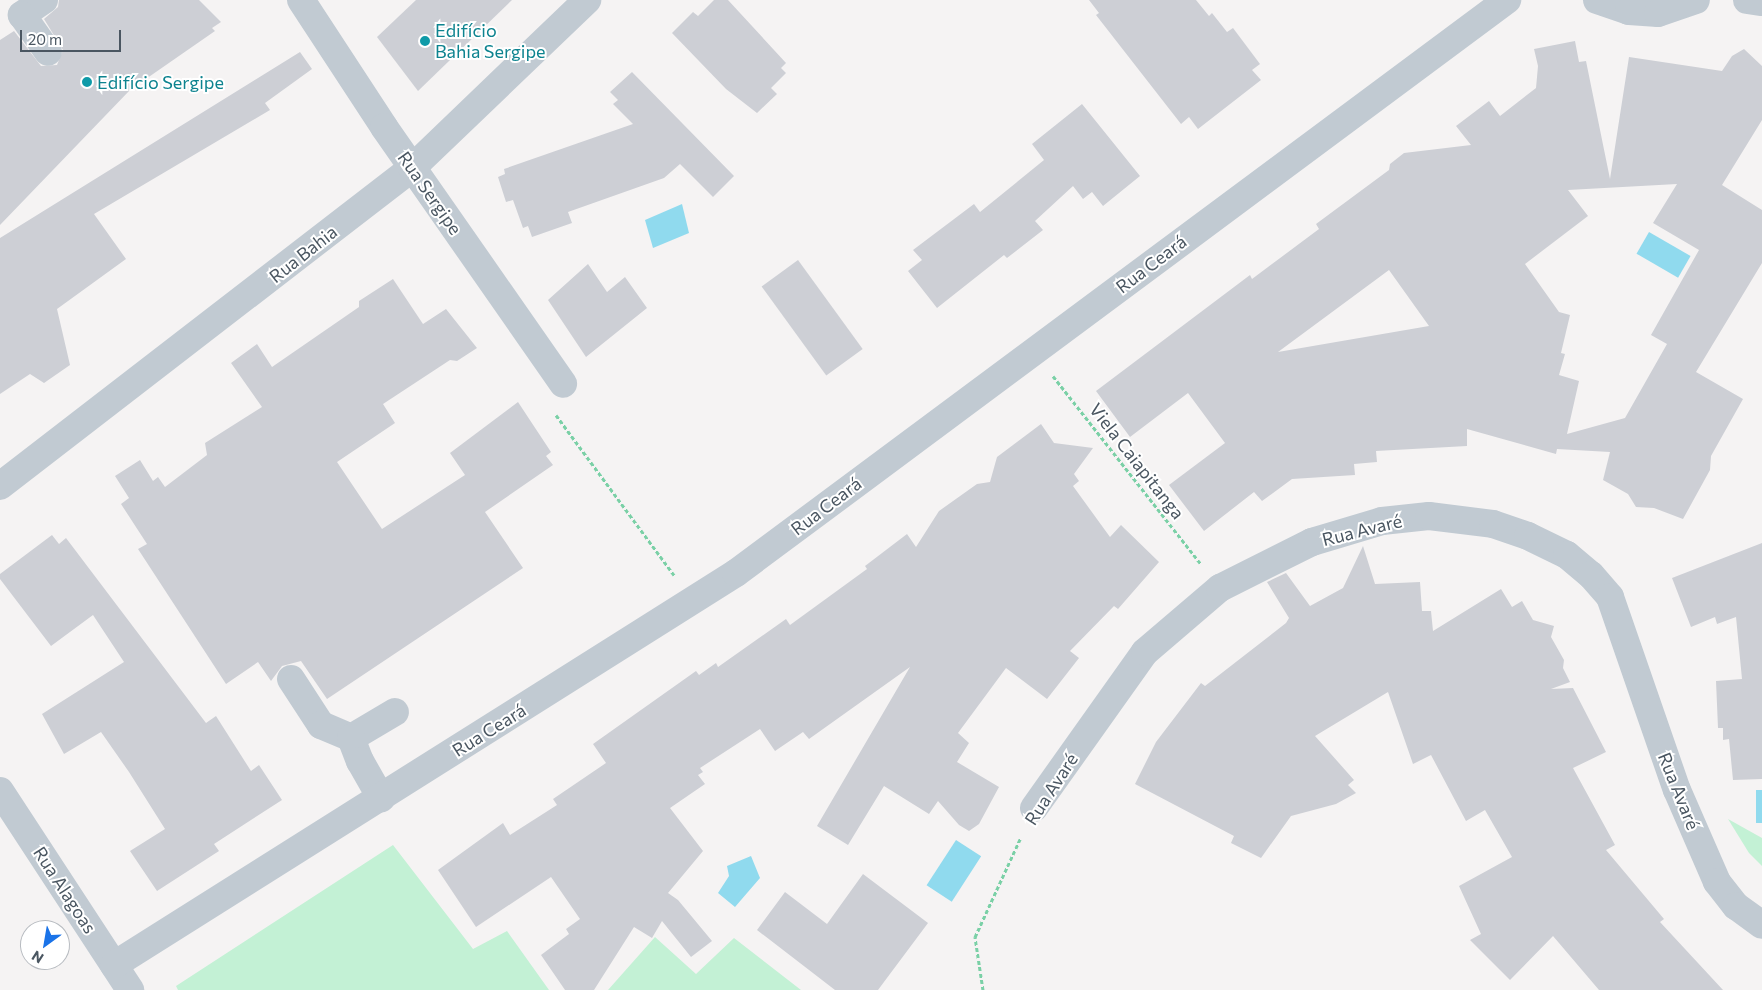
<!DOCTYPE html>
<meta charset="utf-8">
<style>
body{margin:0}
#map{position:relative;width:1762px;height:990px;overflow:hidden;background:#f5f3f3;font-family:Commissioner,sans-serif}
div>[style]{position:absolute}
[style*='--x']{left:calc(var(--x)*1px);top:calc(var(--y)*1px);width:calc(var(--w)*1px);rotate:calc(var(--a)*1deg)}
.green>*{inset:0;background:#c3f1d5}
.water>*{inset:0;background:#90daee;transform-origin:0 0}
.building>*{inset:0;background:#cdcfd5;transform-origin:0 0}
.path>*{height:3px;margin-top:-1.5px;transform-origin:0;background:repeating-linear-gradient(90deg,#7ad0a6 0 4px,transparent 0 6.5px)}
.minor>*{height:28px;margin:-14px;padding:0 14px;transform-origin:14px;border-radius:14px;background:#c1cad2}
.dots>*{width:14px;height:14px;translate:-50% -50%;box-sizing:border-box;border:2px solid #fff;border-radius:50%}
span{translate:-50% -50%;white-space:nowrap;text-align:center;line-height:1.15;-webkit-text-stroke:4px #fff;paint-order:stroke}
.culture-label{font-size:18px;color:#0d838f}
.left{translate:0 -50%;text-align:left}
.street-label{font-size:18px;color:#4a5661}
.north{position:absolute;left:20px;top:920px;width:50px;height:50px;box-sizing:border-box;background:#fff;border:1px solid #b7bbc0;border-radius:50%;rotate:212deg;font-size:14px;font-weight:700;line-height:20px;text-align:center;color:#4a5661}
.north::after{content:'';display:block;margin:auto;width:18px;height:22px;background:#1a73e8;clip-path:polygon(50% 0,100% 100%,50% 72%,0 100%)}
.scale{position:absolute;left:20px;top:30px;width:101px;height:22px;box-sizing:border-box;border:2px solid #4a5661;border-top:0;padding-left:6px;font-size:15px;line-height:18px;white-space:nowrap;color:#4a5661;-webkit-text-stroke:4px #fff;paint-order:stroke}
</style>
<div id="map">
<div class="green">
<div style="clip-path:polygon(1728px 819px,1762px 838px,1762px 866px,1749px 853px)"></div>
<div style="clip-path:polygon(393px 845px,473px 949px,507px 931px,549px 990px,178px 990px,176px 986px)"></div>
<div style="clip-path:polygon(655px 937px,696px 974px,734px 938px,801px 990px,608px 990px)"></div>
</div>
<div class="water">
<div style="clip-path:polygon(682px 204px,689px 233px,653px 248px,645px 220px)"></div>
<div style="left:1649px;top:232px;width:48px;height:25px;rotate:30deg"></div>
<div style="left:1756px;top:790px;width:6px;height:33px"></div>
<div style="left:956px;top:840px;width:30px;height:54px;rotate:33deg"></div>
<div style="clip-path:polygon(751px 856px,760px 878px,735px 907px,718px 893px,729px 876px,727px 866px)"></div>
</div>
<div class="building">
<div style="clip-path:polygon(59px 0,199px 0,221px 22px,212px 28px,215px 31px,130px 90px,0 225px,0 40px,14px 31px,41px 66px,57px 65px,63px 50px,44px 19px,58px 7px)"></div>
<div style="clip-path:polygon(416px 0,512px 0,418px 91px,377px 37px)"></div>
<div style="clip-path:polygon(714px 0,728px 0,786px 63px,781px 68px,786px 73px,771px 88px,777px 94px,757px 113px,726px 89px,672px 33px,693px 12px,698px 16px)"></div>
<div style="clip-path:polygon(1089px 0,1196px 0,1209px 16px,1212px 13px,1227px 32px,1233px 28px,1260px 64px,1252px 70px,1261px 80px,1198px 129px,1189px 117px,1181px 124px,1096px 15px,1099px 13px)"></div>
<div style="clip-path:polygon(evenodd,1575px 41px,1579px 62px,1586px 61px,1610px 179px,1629px 57px,1722px 71px,1732px 56px,1744px 49px,1762px 66px,1762px 120px,1722px 185px,1762px 210px,1762px 263px,1696px 372px,1743px 399px,1711px 456px,1710px 470px,1683px 519px,1654px 508px,1636px 507px,1628px 494px,1603px 480px,1610px 452px,1557px 449px,1556px 454px,1467px 429px,1467px 446px,1376px 451px,1377px 462px,1354px 464px,1355px 475px,1292px 479px,1262px 501px,1254px 492px,1204px 531px,1169px 485px,1225px 443px,1188px 393px,1130px 437px,1096px 391px,1250px 275px,1252px 279px,1319px 229px,1316px 224px,1389px 170px,1390px 164px,1404px 153px,1471px 145px,1456px 126px,1489px 101px,1500px 116px,1536px 88px,1538px 66px,1534px 49px,1575px 41px,1677px 184px,1653px 223px,1699px 250px,1651px 335px,1667px 344px,1625px 418px,1567px 434px,1579px 381px,1559px 375px,1565px 354px,1561px 353px,1570px 315px,1559px 312px,1525px 264px,1588px 216px,1568px 190px,1677px 184px,1575px 41px,1389px 270px,1429px 326px,1278px 352px,1389px 270px)"></div>
<div style="clip-path:polygon(300px 52px,312px 69px,265px 103px,270px 110px,94px 214px,126px 259px,57px 309px,70px 365px,44px 383px,30px 374px,0 394px,0 238px)"></div>
<div style="clip-path:polygon(632px 72px,734px 176px,713px 197px,680px 164px,664px 178px,568px 212px,572px 223px,532px 237px,528px 226px,523px 228px,513px 200px,506px 202px,498px 177px,505px 174px,504px 169px,633px 124px,613px 104px,618px 100px,610px 92px)"></div>
<div style="clip-path:polygon(1082px 104px,1140px 176px,1103px 206px,1092px 192px,1083px 199px,1073px 186px,1035px 221px,1043px 230px,1007px 258px,1004px 255px,937px 308px,908px 271px,922px 260px,913px 250px,974px 204px,980px 212px,1044px 160px,1032px 144px)"></div>
<div style="left:798px;top:260px;width:110px;height:45px;rotate:54deg"></div>
<div style="clip-path:polygon(588px 264px,607px 292px,625px 277px,647px 308px,586px 357px,548px 300px)"></div>
<div style="clip-path:polygon(393px 279px,423px 324px,446px 309px,477px 348px,457px 361px,450px 360px,383px 404px,395px 423px,337px 462px,382px 529px,465px 475px,450px 453px,518px 402px,551px 452px,546px 456px,553px 465px,485px 512px,523px 568px,327px 699px,301px 661px,282px 666px,271px 681px,258px 662px,226px 684px,138px 549px,147px 544px,121px 504px,129px 498px,115px 476px,140px 460px,153px 481px,158px 477px,165px 487px,207px 455px,205px 443px,262px 407px,231px 363px,257px 344px,272px 367px,359px 307px,359px 301px)"></div>
<div style="clip-path:polygon(1041px 424px,1054px 443px,1093px 448px,1074px 474px,1079px 481px,1073px 486px,1110px 537px,1121px 525px,1159px 562px,1118px 609px,1114px 606px,1070px 651px,1079px 658px,1047px 699px,1006px 668px,958px 733px,969px 743px,957px 762px,999px 787px,979px 824px,969px 831px,959px 825px,938px 801px,929px 814px,884px 786px,848px 845px,817px 826px,910px 667px,809px 739px,803px 732px,775px 751px,760px 729px,700px 768px,703px 772px,698px 775px,705px 784px,670px 808px,703px 851px,668px 893px,678px 900px,712px 941px,691px 957px,662px 921px,652px 938px,634px 927px,594px 990px,565px 990px,541px 955px,569px 934px,566px 929px,580px 919px,551px 877px,476px 927px,438px 870px,503px 823px,510px 835px,557px 805px,553px 799px,606px 763px,593px 744px,696px 671px,699px 675px,716px 663px,718px 667px,786px 619px,790px 625px,867px 569px,865px 566px,907px 534px,916px 547px,939px 511px,977px 484px,990px 482px,997px 457px)"></div>
<div style="clip-path:polygon(52px 535px,59px 544px,66px 538px,206px 723px,216px 716px,251px 771px,259px 765px,282px 800px,214px 844px,219px 851px,157px 891px,130px 851px,165px 829px,129px 772px,101px 732px,64px 754px,42px 714px,124px 662px,93px 615px,51px 646px,0 579px,0 574px)"></div>
<div style="clip-path:polygon(1762px 543px,1762px 779px,1733px 780px,1729px 739px,1723px 740px,1723px 728px,1718px 728px,1716px 681px,1742px 679px,1736px 617px,1717px 624px,1715px 617px,1691px 627px,1672px 578px)"></div>
<div style="clip-path:polygon(1363px 546px,1375px 584px,1420px 582px,1422px 611px,1431px 611px,1433px 631px,1501px 589px,1512px 607px,1522px 601px,1533px 620px,1554px 626px,1551px 637px,1564px 660px,1563px 668px,1570px 682px,1551px 689px,1573px 688px,1606px 752px,1573px 768px,1615px 845px,1606px 850px,1664px 919px,1660px 922px,1723px 990px,1599px 990px,1553px 936px,1510px 980px,1470px 940px,1481px 934px,1459px 886px,1512px 857px,1485px 810px,1466px 821px,1431px 755px,1413px 764px,1388px 692px,1315px 736px,1354px 780px,1348px 785px,1356px 793px,1336px 804px,1291px 816px,1261px 858px,1231px 843px,1234px 836px,1135px 784px,1156px 742px,1201px 683px,1205px 686px,1286px 623px,1289px 618px,1267px 582px,1286px 573px,1310px 606px,1343px 588px)"></div>
<div style="clip-path:polygon(863px 874px,928px 923px,878px 990px,835px 990px,757px 930px,785px 892px,827px 924px)"></div>
</div>
<div class="path">
<div style="--x:1053;--y:376;--w:239;--a:51.8"></div>
<div style="--x:556;--y:415;--w:199;--a:53.6"></div>
<div style="--x:983;--y:990;--w:54;--a:-98.6"></div>
<div style="--x:975;--y:937;--w:110;--a:-65.3"></div>
</div>
<div class="minor">
<div style="--x:44;--y:0;--w:27;--a:146"></div>
<div style="--x:22;--y:15;--w:45;--a:54.9"></div>
<div style="--x:301;--y:0;--w:152;--a:56.8"></div>
<div style="--x:384;--y:127;--w:313;--a:55.1"></div>
<div style="--x:1597;--y:0;--w:34;--a:19"></div>
<div style="--x:1629;--y:11;--w:29;--a:4"></div>
<div style="--x:1658;--y:13;--w:40;--a:-18.9"></div>
<div style="--x:1747;--y:0;--w:15;--a:8"></div>
<div style="--x:0;--y:486;--w:520;--a:-37.66"></div>
<div style="--x:412;--y:168;--w:243;--a:-43.8"></div>
<div style="--x:291;--y:679;--w:55;--a:56.9"></div>
<div style="--x:321;--y:725;--w:33;--a:23"></div>
<div style="--x:351;--y:738;--w:51;--a:-30.6"></div>
<div style="--x:351;--y:738;--w:25;--a:69"></div>
<div style="--x:360;--y:761;--w:43;--a:60.4"></div>
<div style="--x:0;--y:791;--w:238;--a:56.8"></div>
<div style="--x:1034;--y:808;--w:191;--a:-54.6"></div>
<div style="--x:1145;--y:652;--w:99;--a:-40.5"></div>
<div style="--x:1220;--y:588;--w:103;--a:-26.6"></div>
<div style="--x:1312;--y:542;--w:73;--a:-16.7"></div>
<div style="--x:1382;--y:521;--w:47;--a:-6.1"></div>
<div style="--x:1429;--y:516;--w:64;--a:7.1"></div>
<div style="--x:1493;--y:524;--w:37;--a:19"></div>
<div style="--x:1528;--y:536;--w:43;--a:26"></div>
<div style="--x:1567;--y:555;--w:31;--a:40"></div>
<div style="--x:1591;--y:575;--w:29;--a:49"></div>
<div style="--x:1610;--y:597;--w:204;--a:70.9"></div>
<div style="--x:1677;--y:790;--w:100;--a:66.5"></div>
<div style="--x:1717;--y:882;--w:31;--a:52"></div>
<div style="--x:1736;--y:906;--w:32;--a:36"></div>
<div style="--x:114;--y:965;--w:735;--a:-32.22"></div>
<div style="--x:736;--y:573;--w:961;--a:-36.62"></div>
</div>
<div class="dots">
<div style="left:425px;top:41px;background:#0f9aa8"></div>
<div style="left:87px;top:82px;background:#0f9aa8"></div>
</div>
<div class="culture-label">
<span class="left" style="left:435px;top:41px">Edifício<br>Bahia Sergipe</span>
<span class="left" style="left:97px;top:82px">Edifício Sergipe</span>
</div>
<div class="street-label">
<span style="left:430px;top:193px;rotate:55deg">Rua Sergipe</span>
<span style="left:303px;top:254px;rotate:-38deg">Rua Bahia</span>
<span style="left:1151px;top:264px;rotate:-37deg">Rua Ceará</span>
<span style="left:1137px;top:461px;rotate:52deg">Viela Caiapitanga</span>
<span style="left:826px;top:506px;rotate:-37deg">Rua Ceará</span>
<span style="left:1362px;top:530px;rotate:-14deg">Rua Avaré</span>
<span style="left:489px;top:730px;rotate:-32deg">Rua Ceará</span>
<span style="left:1051px;top:789px;rotate:-57deg">Rua Avaré</span>
<span style="left:1679px;top:791px;rotate:68deg">Rua Avaré</span>
<span style="left:65px;top:890px;rotate:57deg">Rua Alagoas</span>
</div>
<div class="north">N</div>
<div class="scale">20 m</div>
</div>
